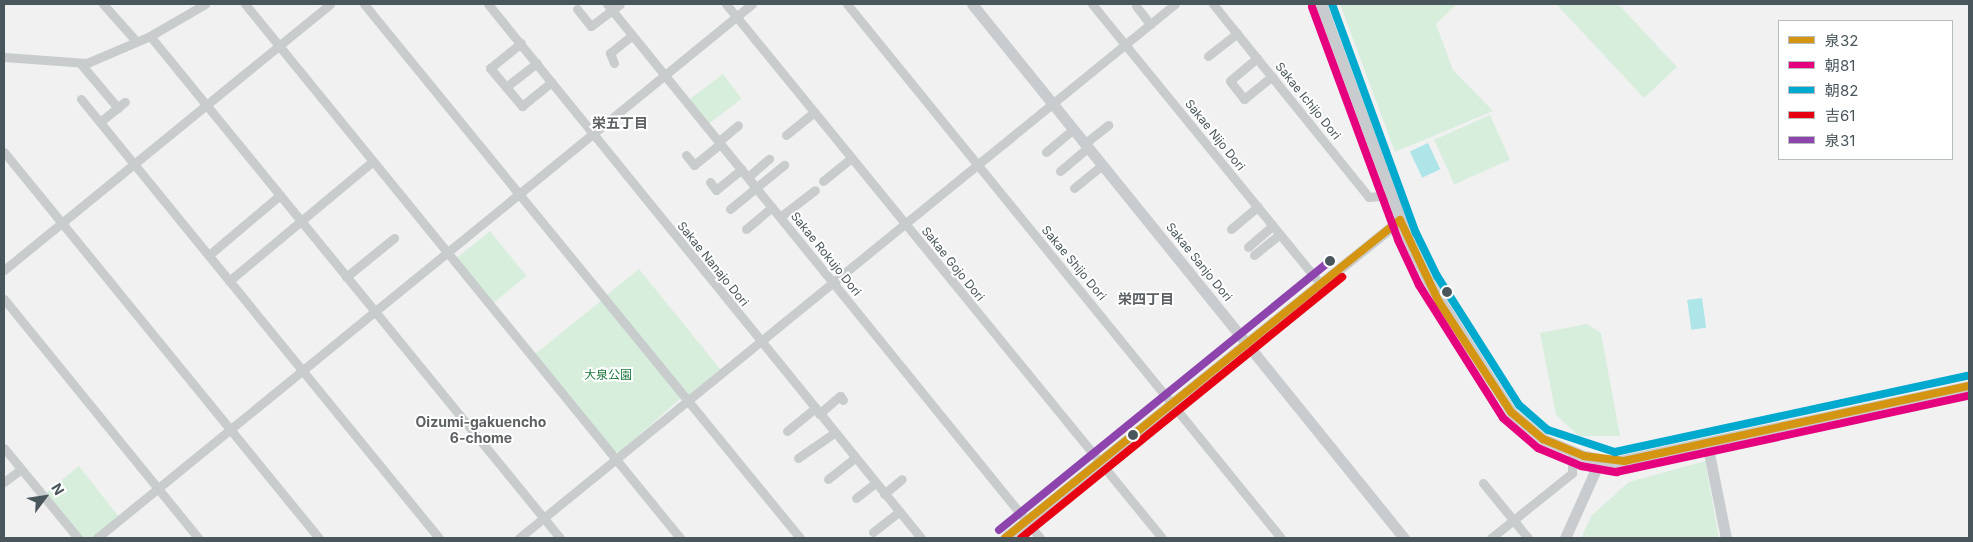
<!DOCTYPE html>
<meta charset="utf-8">
<style>
body{margin:0}
#map{position:relative;width:1973px;height:542px;overflow:hidden;background:#f1f1f1;font-family:Inter,"Noto Sans JP",sans-serif}
div>[style]{position:absolute}
[style*='--x']{left:calc(var(--x)*1px);top:calc(var(--y)*1px);width:calc(var(--w)*1px);rotate:calc(var(--a)*1deg)}
.green>*{inset:0;background:#d7eedd;transform-origin:0 0}
.water>*{inset:0;background:#aee5e9;transform-origin:0 0}
.street>*{height:9px;margin:-4.5px;padding:0 4.5px;transform-origin:4.5px;border-radius:4.5px;background:#c8cccd}
.secondary>*{height:11px;margin:-5.5px;padding:0 5.5px;transform-origin:5.5px;border-radius:5.5px;background:#c9ccce}
.bus-1>*{height:8px;margin:-4px;padding:0 4px;transform-origin:4px;border-radius:4px;background:#d49612}
.bus-2>*{height:8px;margin:-4px;padding:0 4px;transform-origin:4px;border-radius:4px;background:#e5007d}
.bus-3>*{height:8px;margin:-4px;padding:0 4px;transform-origin:4px;border-radius:4px;background:#00a9ce}
.bus-4>*{height:8px;margin:-4px;padding:0 4px;transform-origin:4px;border-radius:4px;background:#e60012}
.bus-5>*{height:8px;margin:-4px;padding:0 4px;transform-origin:4px;border-radius:4px;background:#8e44ad}
.dots>*{width:14px;height:14px;translate:-50% -50%;box-sizing:border-box;border:2px solid #fff;border-radius:50%}
span{translate:-50% -50%;white-space:nowrap;text-align:center;line-height:1.15;-webkit-text-stroke:4px #fff;paint-order:stroke}
.street-label{font-size:12px;color:#49565c}
.park-label{font-size:12px;color:#1e793f}
.neighbourhood-label{font-size:14px;color:#5d6164;font-weight:700}
.frame{position:absolute;inset:0;border:5px solid #49565c;pointer-events:none}
.legend{position:absolute;left:1778px;top:20px;width:175px;height:140px;box-sizing:border-box;background:#fff;border:1px solid #b6bbbe;margin:0;padding:6px 9px;list-style:none;font-size:15px;color:#49565c}
.legend li{display:flex;align-items:center;gap:10px;height:25px}
.legend b{width:25px;border:1px solid #b6bbbe}
.north{position:absolute;left:20px;top:472px;width:50px;height:50px;-webkit-text-stroke:4px #fff;paint-order:stroke;rotate:59deg;font-size:14px;font-weight:700;line-height:20px;text-align:center;color:#49565c}
.north::after{content:'';display:block;margin:auto;width:18px;height:22px;background:#49565c;clip-path:polygon(50% 0,100% 100%,50% 72%,0 100%)}
</style>
<div id="map">
<div class="green">
<div style="clip-path:polygon(1340px 4px,1457px 4px,1436px 24px,1453px 70px,1493px 111px,1395px 152px)"></div>
<div style="clip-path:polygon(1556px 4px,1618px 4px,1677px 67px,1644px 98px)"></div>
<div style="left:723px;top:74px;width:31px;height:43px;rotate:53deg"></div>
<div style="left:1490px;top:115px;width:49px;height:61px;rotate:66deg"></div>
<div style="left:490px;top:231px;width:58px;height:43px;rotate:51deg"></div>
<div style="left:639px;top:269px;width:129px;height:42px;rotate:51deg"></div>
<div style="clip-path:polygon(602px 300px,682px 397px,620px 452px,615px 452px,535px 354px)"></div>
<div style="clip-path:polygon(1587px 324px,1601px 333px,1620px 436px,1579px 436px,1556px 415px,1540px 333px)"></div>
<div style="clip-path:polygon(1705px 461px,1719px 538px,1581px 538px,1592px 515px,1629px 482px)"></div>
<div style="clip-path:polygon(79px 466px,119px 517px,92px 538px,82px 538px,46px 493px)"></div>
</div>
<div class="water">
<div style="left:1428px;top:143px;width:29px;height:20px;rotate:65deg"></div>
<div style="left:1702px;top:298px;width:30px;height:15px;rotate:82deg"></div>
</div>
<div class="street">
<div style="--x:103;--y:4;--w:50;--a:48.3"></div>
<div style="--x:245;--y:4;--w:689;--a:50.83"></div>
<div style="--x:364;--y:4;--w:689;--a:50.77"></div>
<div style="--x:488;--y:4;--w:687;--a:50.96"></div>
<div style="--x:607;--y:4;--w:687;--a:50.96"></div>
<div style="--x:726;--y:4;--w:689;--a:50.77"></div>
<div style="--x:847;--y:4;--w:688;--a:50.9"></div>
<div style="--x:1092;--y:4;--w:359;--a:50.8"></div>
<div style="--x:1213;--y:4;--w:248;--a:51.1"></div>
<div style="--x:1369;--y:197;--w:22;--a:-5"></div>
<div style="--x:1136;--y:6;--w:23;--a:52"></div>
<div style="--x:577;--y:9;--w:22;--a:51"></div>
<div style="--x:591;--y:26;--w:36;--a:-37"></div>
<div style="--x:150;--y:36;--w:648;--a:50.76"></div>
<div style="--x:521;--y:43;--w:40;--a:141"></div>
<div style="--x:490;--y:68;--w:50;--a:49.9"></div>
<div style="--x:522;--y:106;--w:38;--a:-39"></div>
<div style="--x:1208;--y:56;--w:37;--a:-38"></div>
<div style="--x:4;--y:57;--w:83;--a:4.1"></div>
<div style="--x:87;--y:63;--w:69;--a:-23.2"></div>
<div style="--x:150;--y:36;--w:64;--a:-30.2"></div>
<div style="--x:1257;--y:58;--w:35;--a:140"></div>
<div style="--x:1230;--y:81;--w:23;--a:52"></div>
<div style="--x:1244;--y:99;--w:36;--a:-39"></div>
<div style="--x:80;--y:63;--w:59;--a:49.8"></div>
<div style="--x:614;--y:63;--w:11;--a:-112"></div>
<div style="--x:610;--y:53;--w:28;--a:-39"></div>
<div style="--x:506;--y:87;--w:39;--a:-38"></div>
<div style="--x:81;--y:99;--w:566;--a:50.8"></div>
<div style="--x:100;--y:122;--w:32;--a:-39"></div>
<div style="--x:786;--y:135;--w:36;--a:-39"></div>
<div style="--x:718;--y:142;--w:26;--a:-40"></div>
<div style="--x:1084;--y:144;--w:31;--a:-38"></div>
<div style="--x:4;--y:152;--w:498;--a:50.8"></div>
<div style="--x:1046;--y:152;--w:34;--a:-40"></div>
<div style="--x:686;--y:155;--w:13;--a:51"></div>
<div style="--x:694;--y:165;--w:33;--a:-39"></div>
<div style="--x:1060;--y:171;--w:35;--a:-40"></div>
<div style="--x:748;--y:177;--w:28;--a:-41"></div>
<div style="--x:823;--y:181;--w:36;--a:-39"></div>
<div style="--x:710;--y:182;--w:10;--a:53"></div>
<div style="--x:716;--y:190;--w:33;--a:-39"></div>
<div style="--x:1074;--y:188;--w:36;--a:-39"></div>
<div style="--x:730;--y:209;--w:70;--a:-39.2"></div>
<div style="--x:780;--y:217;--w:44;--a:-37.6"></div>
<div style="--x:746;--y:229;--w:34;--a:-40"></div>
<div style="--x:1231;--y:229;--w:35;--a:-40"></div>
<div style="--x:1248;--y:247;--w:33;--a:-41"></div>
<div style="--x:209;--y:255;--w:93;--a:-40.2"></div>
<div style="--x:1254;--y:255;--w:33;--a:-39"></div>
<div style="--x:4;--y:270;--w:421;--a:-39.2"></div>
<div style="--x:346;--y:277;--w:62;--a:-39.1"></div>
<div style="--x:229;--y:281;--w:187;--a:-39.8"></div>
<div style="--x:4;--y:299;--w:308;--a:50.9"></div>
<div style="--x:819;--y:414;--w:28;--a:-41"></div>
<div style="--x:840;--y:396;--w:5;--a:53"></div>
<div style="--x:787;--y:431;--w:36;--a:-39"></div>
<div style="--x:4;--y:448;--w:117;--a:50.6"></div>
<div style="--x:798;--y:458;--w:44;--a:-34.8"></div>
<div style="--x:828;--y:479;--w:34;--a:-38"></div>
<div style="--x:4;--y:482;--w:21;--a:-37"></div>
<div style="--x:1483;--y:483;--w:71;--a:50.7"></div>
<div style="--x:884;--y:494;--w:23;--a:-40"></div>
<div style="--x:856;--y:498;--w:24;--a:-38"></div>
<div style="--x:873;--y:532;--w:33;--a:-38"></div>
<div style="--x:97;--y:538;--w:845;--a:-39.19"></div>
<div style="--x:519;--y:538;--w:846;--a:-39.15"></div>
<div style="--x:1491;--y:538;--w:104;--a:-38.7"></div>
<div style="--x:1572;--y:473;--w:21;--a:-90"></div>
</div>
<div class="secondary">
<div style="--x:972;--y:4;--w:687;--a:51.03"></div>
<div style="--x:1321;--y:4;--w:248;--a:69.7"></div>
<div style="--x:1407;--y:237;--w:49;--a:64.5"></div>
<div style="--x:1428;--y:281;--w:155;--a:57.6"></div>
<div style="--x:1511;--y:412;--w:42;--a:40.2"></div>
<div style="--x:1543;--y:439;--w:44;--a:22.5"></div>
<div style="--x:1584;--y:456;--w:32;--a:11"></div>
<div style="--x:1615;--y:462;--w:362;--a:-12.1"></div>
<div style="--x:1707;--y:443;--w:97;--a:78.7"></div>
<div style="--x:1005;--y:538;--w:507;--a:-38.84"></div>
<div style="--x:1565;--y:538;--w:85;--a:-65.8"></div>
</div>
<div class="bus-1">
<div style="--x:1400;--y:220;--w:91;--a:64.6"></div>
<div style="--x:1439;--y:302;--w:131;--a:56.8"></div>
<div style="--x:1511;--y:412;--w:42;--a:40.2"></div>
<div style="--x:1543;--y:439;--w:44;--a:22.5"></div>
<div style="--x:1584;--y:456;--w:40;--a:7.1"></div>
<div style="--x:1624;--y:461;--w:353;--a:-12.3"></div>
<div style="--x:1005;--y:538;--w:507;--a:-38.84"></div>
</div>
<div class="bus-2">
<div style="--x:1312;--y:7;--w:248;--a:69.7"></div>
<div style="--x:1398;--y:240;--w:50;--a:65"></div>
<div style="--x:1419;--y:285;--w:157;--a:57.7"></div>
<div style="--x:1503;--y:418;--w:46;--a:40.6"></div>
<div style="--x:1538;--y:448;--w:47;--a:22.7"></div>
<div style="--x:1581;--y:466;--w:36;--a:10"></div>
<div style="--x:1616;--y:472;--w:361;--a:-12.2"></div>
</div>
<div class="bus-3">
<div style="--x:1332;--y:4;--w:244;--a:69.9"></div>
<div style="--x:1416;--y:233;--w:48;--a:64"></div>
<div style="--x:1437;--y:276;--w:153;--a:57.6"></div>
<div style="--x:1519;--y:405;--w:38;--a:41"></div>
<div style="--x:1548;--y:430;--w:71;--a:18.2"></div>
<div style="--x:1615;--y:452;--w:360;--a:-12.2"></div>
</div>
<div class="bus-4">
<div style="--x:1021;--y:538;--w:414;--a:-39.1"></div>
</div>
<div class="bus-5">
<div style="--x:999;--y:530;--w:427;--a:-39.1"></div>
</div>
<div class="dots">
<div style="left:1330px;top:261px;background:#49565c"></div>
<div style="left:1447px;top:292px;background:#49565c"></div>
<div style="left:1133px;top:435px;background:#49565c"></div>
</div>
<div class="street-label">
<span style="left:1308px;top:101px;rotate:51deg">Sakae Ichijo Dori</span>
<span style="left:1215px;top:135px;rotate:51deg">Sakae Nijo Dori</span>
<span style="left:826px;top:254px;rotate:51deg">Sakae Rokujo Dori</span>
<span style="left:1199px;top:262px;rotate:51deg">Sakae Sanjo Dori</span>
<span style="left:1074px;top:263px;rotate:50deg">Sakae Shijo Dori</span>
<span style="left:713px;top:264px;rotate:51deg">Sakae Nanajo Dori</span>
<span style="left:953px;top:264px;rotate:51deg">Sakae Gojo Dori</span>
</div>
<div class="park-label">
<span style="left:608px;top:375px">大泉公園</span>
</div>
<div class="neighbourhood-label">
<span style="left:620px;top:123px">栄五丁目</span>
<span style="left:1146px;top:299px">栄四丁目</span>
<span style="left:481px;top:430px">Oizumi-gakuencho<br>6-chome</span>
</div>
<div class="frame"></div>
<ul class="legend">
<li><b style="height:6px;background:#d49612"></b>泉32</li>
<li><b style="height:6px;background:#e5007d"></b>朝81</li>
<li><b style="height:6px;background:#00a9ce"></b>朝82</li>
<li><b style="height:6px;background:#e60012"></b>吉61</li>
<li><b style="height:6px;background:#8e44ad"></b>泉31</li>
</ul>
<div class="north">N</div>
</div>
